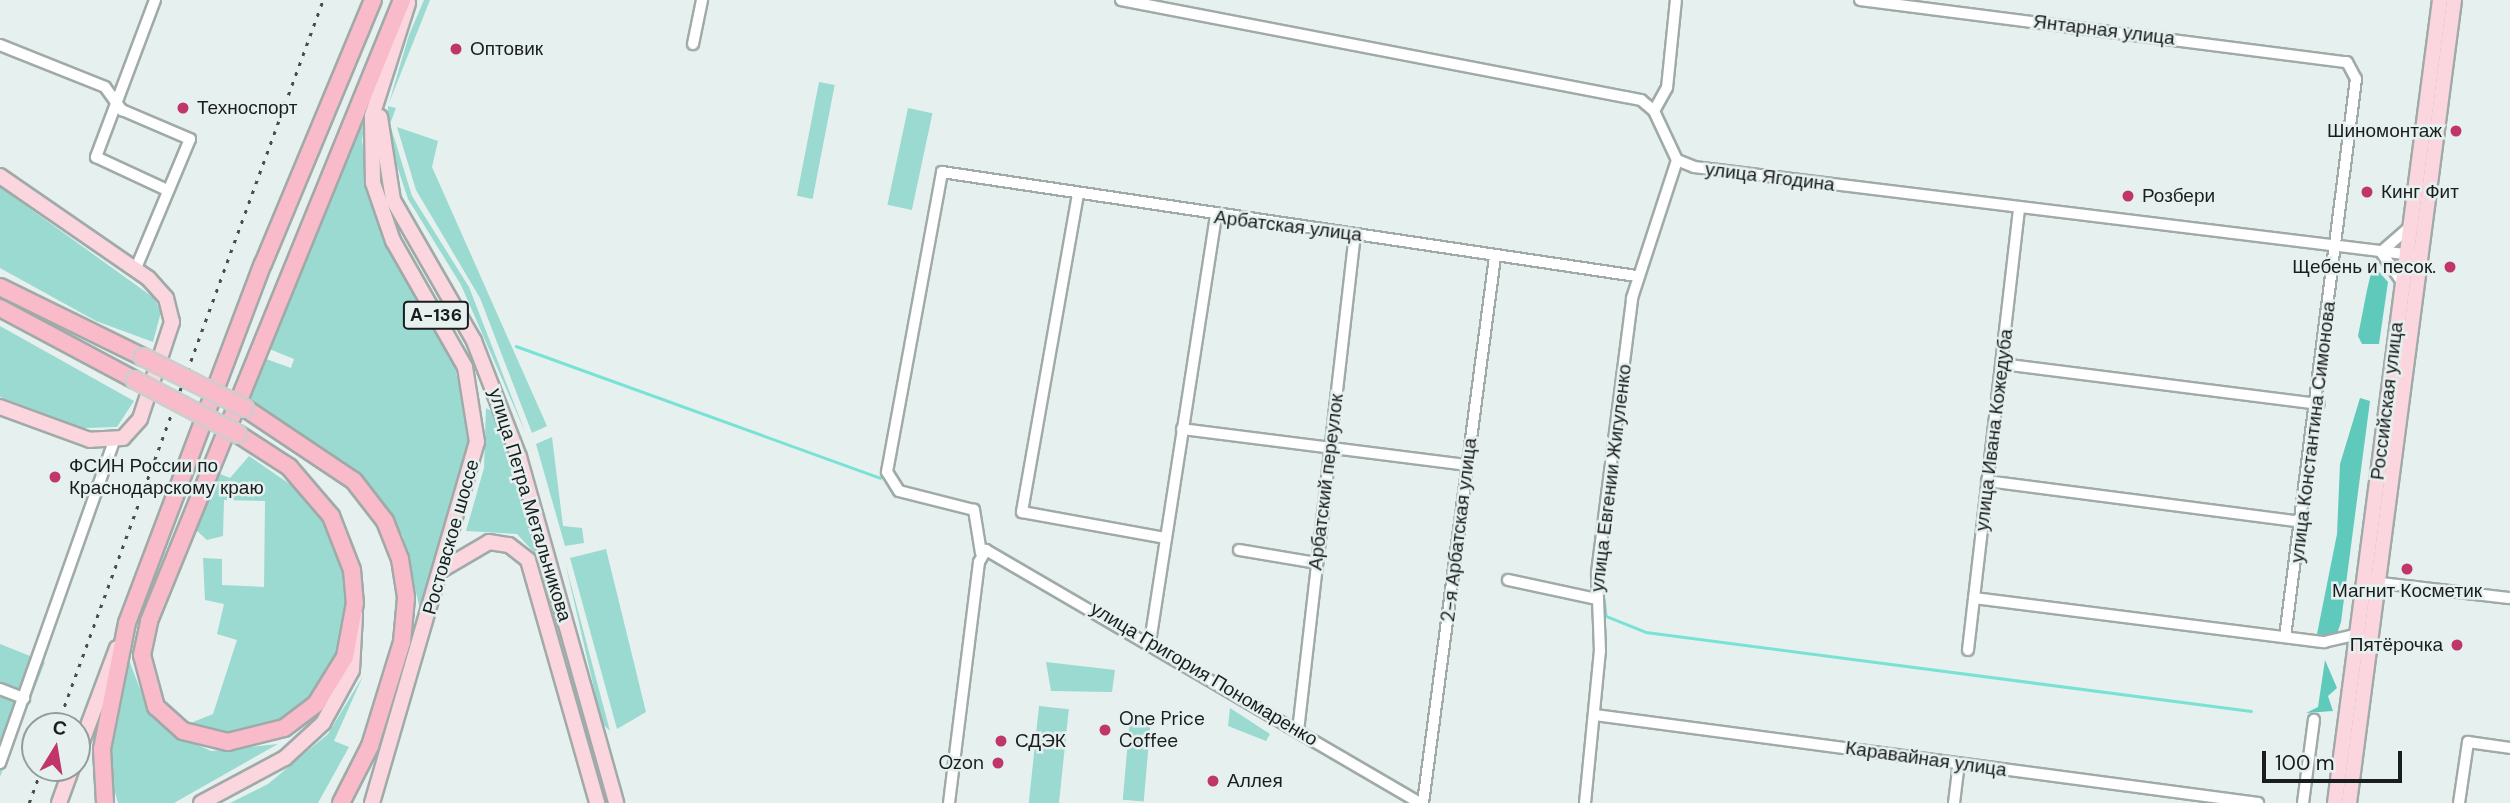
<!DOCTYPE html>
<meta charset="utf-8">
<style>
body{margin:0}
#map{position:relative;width:2510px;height:803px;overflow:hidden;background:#e6f1ef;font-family:"DM Sans",sans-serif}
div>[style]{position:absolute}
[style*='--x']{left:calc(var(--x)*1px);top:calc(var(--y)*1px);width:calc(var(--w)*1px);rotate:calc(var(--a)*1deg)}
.green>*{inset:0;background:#9adad0;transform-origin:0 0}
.forest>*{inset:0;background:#5fc9bc}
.stream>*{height:2.5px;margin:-1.25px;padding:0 1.25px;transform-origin:1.25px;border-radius:1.25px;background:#79e2d4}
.roads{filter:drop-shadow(2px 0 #a0aaa8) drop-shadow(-2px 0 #a0aaa8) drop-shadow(0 2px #a0aaa8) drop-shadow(0 -2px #a0aaa8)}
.minor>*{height:10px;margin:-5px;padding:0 5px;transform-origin:5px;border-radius:5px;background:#fff}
.major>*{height:14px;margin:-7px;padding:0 7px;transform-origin:7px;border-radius:7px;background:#fbd6df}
.highway>*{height:16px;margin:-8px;padding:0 8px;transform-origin:8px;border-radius:8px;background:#f9bbca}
.rail>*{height:2.5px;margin-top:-1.25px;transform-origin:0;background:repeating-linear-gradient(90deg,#484d4d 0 3.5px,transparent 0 10.5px)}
.bridges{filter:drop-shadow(2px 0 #cdcdcd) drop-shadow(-2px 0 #cdcdcd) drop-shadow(0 2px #cdcdcd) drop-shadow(0 -2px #cdcdcd)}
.highway-bridge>*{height:16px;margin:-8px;padding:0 8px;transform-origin:8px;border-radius:8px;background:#f9bbca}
.dots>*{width:19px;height:19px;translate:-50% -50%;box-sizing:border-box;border:4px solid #e6f1ef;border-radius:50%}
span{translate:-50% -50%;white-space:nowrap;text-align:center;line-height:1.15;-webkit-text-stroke:5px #e6f1ef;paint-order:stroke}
.shield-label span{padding:2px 5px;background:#e6f1ef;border:2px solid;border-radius:5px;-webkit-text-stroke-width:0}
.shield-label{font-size:18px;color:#1a1d1d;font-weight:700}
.street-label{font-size:19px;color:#1a1d1d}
.poi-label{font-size:19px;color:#1a1d1d}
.left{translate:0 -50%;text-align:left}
.right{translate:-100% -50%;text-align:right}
.north{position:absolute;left:21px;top:712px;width:70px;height:70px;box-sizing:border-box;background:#e6f1ef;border:2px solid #949c9b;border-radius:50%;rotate:11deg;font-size:19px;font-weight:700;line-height:28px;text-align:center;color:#1a1d1d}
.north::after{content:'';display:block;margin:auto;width:24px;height:32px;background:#c0356a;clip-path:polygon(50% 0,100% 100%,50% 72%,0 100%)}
.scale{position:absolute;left:2262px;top:751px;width:140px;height:32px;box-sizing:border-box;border:4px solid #1a1d1d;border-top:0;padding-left:9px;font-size:21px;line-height:24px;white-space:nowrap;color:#1a1d1d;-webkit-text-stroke:5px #e6f1ef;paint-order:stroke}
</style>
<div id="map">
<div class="green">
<div style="clip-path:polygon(424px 0,430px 0,389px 103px,409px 35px)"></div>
<div style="left:819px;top:82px;width:16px;height:116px;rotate:11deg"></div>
<div style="clip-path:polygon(368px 96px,362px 141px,372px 204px,453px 359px,470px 433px,469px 456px,421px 614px,403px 536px,370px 486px,321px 446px,239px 401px,258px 356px,291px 368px,294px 359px,262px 346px)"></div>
<div style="clip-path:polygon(388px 106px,396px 108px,390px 124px,412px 196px,469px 287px,526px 434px,461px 285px,408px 199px,387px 136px)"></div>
<div style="left:908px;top:108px;width:25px;height:99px;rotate:12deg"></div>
<div style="clip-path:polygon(397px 127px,438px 141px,432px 167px,547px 426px,532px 433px,480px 298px,416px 190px)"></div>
<div style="clip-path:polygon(0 187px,154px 298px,161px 312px,153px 342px,96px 321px,0 268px)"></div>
<div style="clip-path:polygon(0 326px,134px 401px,117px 427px,84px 428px,0 397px)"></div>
<div style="clip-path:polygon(486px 408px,496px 414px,509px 443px,542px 561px,517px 534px,466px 531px,484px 468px)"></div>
<div style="clip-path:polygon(552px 437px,563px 526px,582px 528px,584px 543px,565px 546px,536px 444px)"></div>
<div style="clip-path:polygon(249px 456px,294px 487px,334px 535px,347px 573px,348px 638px,299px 718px,230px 738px,188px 724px,213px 714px,237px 640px,217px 634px,224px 604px,205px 600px,203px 558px,222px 559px,222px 585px,264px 587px,265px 501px,224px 500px,223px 536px,207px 540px,194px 528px,213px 471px,230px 478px)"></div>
<div style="clip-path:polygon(606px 549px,646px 712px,617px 729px,570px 558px)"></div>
<div style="clip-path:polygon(565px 562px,610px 731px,602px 723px)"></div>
<div style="clip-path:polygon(0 644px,45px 662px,0 777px)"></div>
<div style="clip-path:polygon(129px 660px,148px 710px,171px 733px,211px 751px,278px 744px,174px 803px,118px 803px,108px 767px,108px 733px)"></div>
<div style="clip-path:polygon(1046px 662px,1115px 670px,1112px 692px,1051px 691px)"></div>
<div style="clip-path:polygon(363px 676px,334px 741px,349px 747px,318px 803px,230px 803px,268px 784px,328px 734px)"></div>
<div style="left:1039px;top:706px;width:30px;height:98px;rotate:6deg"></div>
<div style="clip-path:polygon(1230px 708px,1270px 734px,1266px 741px,1228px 726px)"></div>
<div style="left:1130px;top:717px;width:21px;height:83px;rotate:5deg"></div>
</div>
<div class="forest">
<div style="clip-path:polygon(2379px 272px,2388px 282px,2379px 344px,2362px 344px,2358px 336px,2367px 290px,2371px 273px)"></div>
<div style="clip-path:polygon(2360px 398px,2370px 401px,2341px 622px,2336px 637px,2317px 634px,2337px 534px,2340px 464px)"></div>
<div style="clip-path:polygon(2325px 660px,2337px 688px,2328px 696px,2333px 711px,2306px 713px,2318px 707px)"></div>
</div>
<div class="stream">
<div style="--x:516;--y:346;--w:387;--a:19.9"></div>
<div style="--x:1604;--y:599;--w:17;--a:83"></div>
<div style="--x:1606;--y:616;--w:43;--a:21.8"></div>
<div style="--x:1646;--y:632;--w:610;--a:7.44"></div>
</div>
<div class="roads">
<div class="minor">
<div style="--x:155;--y:0;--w:168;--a:110.6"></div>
<div style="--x:96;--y:157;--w:78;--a:24.9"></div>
<div style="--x:1121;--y:0;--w:530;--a:10.89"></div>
<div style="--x:1641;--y:100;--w:17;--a:40"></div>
<div style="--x:1654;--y:111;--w:54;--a:64.9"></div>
<div style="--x:1677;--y:160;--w:18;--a:22"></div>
<div style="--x:1694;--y:167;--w:724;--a:6.98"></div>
<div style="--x:1860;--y:0;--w:491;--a:7.3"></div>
<div style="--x:2347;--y:62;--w:19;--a:62"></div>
<div style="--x:2356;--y:79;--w:562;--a:97.25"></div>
<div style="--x:693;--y:44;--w:45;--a:-78.4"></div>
<div style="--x:0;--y:45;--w:113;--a:21.8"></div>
<div style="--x:105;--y:87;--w:29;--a:54"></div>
<div style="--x:122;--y:110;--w:74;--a:23.1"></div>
<div style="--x:190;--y:139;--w:140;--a:112.7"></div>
<div style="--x:1654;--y:111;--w:26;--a:-61"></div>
<div style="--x:1667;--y:88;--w:88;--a:-84.2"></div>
<div style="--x:1078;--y:194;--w:323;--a:100"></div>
<div style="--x:1022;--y:512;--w:145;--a:10.3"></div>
<div style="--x:2381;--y:252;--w:38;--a:-41"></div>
<div style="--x:2381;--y:252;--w:37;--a:55"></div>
<div style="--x:2002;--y:364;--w:319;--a:7.2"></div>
<div style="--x:1182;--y:429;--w:287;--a:7.2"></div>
<div style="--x:1987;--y:481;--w:318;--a:7.4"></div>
<div style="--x:1239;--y:550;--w:79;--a:9.5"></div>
<div style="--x:981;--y:553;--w:44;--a:-99.2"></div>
<div style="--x:974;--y:510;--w:77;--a:-165.8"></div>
<div style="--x:899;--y:491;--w:22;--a:-122"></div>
<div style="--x:887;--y:472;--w:305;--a:-79.6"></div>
<div style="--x:942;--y:172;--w:702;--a:8.52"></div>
<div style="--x:1508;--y:580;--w:91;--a:12.1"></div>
<div style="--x:2373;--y:582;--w:138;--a:6.7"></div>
<div style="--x:1974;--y:598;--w:353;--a:7.2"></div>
<div style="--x:2324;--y:642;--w:35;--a:-13"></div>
<div style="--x:1150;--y:642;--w:430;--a:-81.2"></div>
<div style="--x:1968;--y:650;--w:444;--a:-83.4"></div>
<div style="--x:0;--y:689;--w:26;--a:21"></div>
<div style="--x:1595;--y:715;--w:669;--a:7.56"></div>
<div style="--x:1298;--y:731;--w:500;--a:-83.46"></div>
<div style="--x:0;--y:763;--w:342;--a:-70.5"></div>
<div style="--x:949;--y:803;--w:243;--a:-82.9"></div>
<div style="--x:979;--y:562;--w:14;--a:-60"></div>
<div style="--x:986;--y:550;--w:502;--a:30.24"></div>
<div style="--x:1423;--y:803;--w:551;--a:-82.49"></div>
<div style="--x:1585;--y:803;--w:153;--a:-84.4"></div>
<div style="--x:1600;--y:651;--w:78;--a:-92.2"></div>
<div style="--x:1597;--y:573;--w:277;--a:-82.7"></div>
<div style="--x:1632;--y:298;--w:145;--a:-71.9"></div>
<div style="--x:1954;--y:803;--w:39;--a:-83"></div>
<div style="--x:2303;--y:803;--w:84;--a:-82.5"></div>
<div style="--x:2459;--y:803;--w:62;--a:-81.6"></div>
<div style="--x:2468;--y:742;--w:42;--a:8.1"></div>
</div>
<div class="major">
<div style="--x:380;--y:117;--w:84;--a:81.1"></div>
<div style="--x:393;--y:200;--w:163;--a:60.1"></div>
<div style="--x:474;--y:341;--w:124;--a:68.8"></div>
<div style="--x:519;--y:457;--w:359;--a:74.3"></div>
<div style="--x:0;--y:176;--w:180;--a:34.6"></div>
<div style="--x:148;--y:278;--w:27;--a:48"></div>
<div style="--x:166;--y:298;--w:25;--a:76"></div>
<div style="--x:172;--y:322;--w:102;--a:108.3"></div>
<div style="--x:140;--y:419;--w:25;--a:132"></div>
<div style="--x:123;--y:438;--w:33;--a:177"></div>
<div style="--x:90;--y:440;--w:96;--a:-159.9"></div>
<div style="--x:443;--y:569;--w:53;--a:-30.4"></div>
<div style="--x:489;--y:542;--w:20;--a:9"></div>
<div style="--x:509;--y:545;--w:24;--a:38"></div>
<div style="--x:528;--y:560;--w:253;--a:74.1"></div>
<div style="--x:77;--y:755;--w:114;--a:-69.5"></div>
<div style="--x:59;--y:803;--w:37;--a:-70"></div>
<div style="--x:201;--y:803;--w:95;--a:-28.2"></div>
<div style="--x:285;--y:758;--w:52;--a:-42.6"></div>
<div style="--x:323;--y:723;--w:60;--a:-61.3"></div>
<div style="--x:352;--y:670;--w:56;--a:-86.9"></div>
<div style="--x:372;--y:803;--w:376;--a:-73.8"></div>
<div style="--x:477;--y:442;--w:76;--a:-99.1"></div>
<div style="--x:465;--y:367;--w:145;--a:-119.7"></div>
<div style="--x:393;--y:241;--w:61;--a:-109"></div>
<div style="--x:373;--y:183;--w:67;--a:-90.9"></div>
<div style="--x:372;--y:116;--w:119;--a:-72.3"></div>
<div style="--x:2335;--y:803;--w:810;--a:-82.55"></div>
<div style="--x:2349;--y:803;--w:810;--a:-82.55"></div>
</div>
<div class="highway">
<div style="--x:0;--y:287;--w:159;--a:26.1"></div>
<div style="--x:0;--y:308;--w:153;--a:28.1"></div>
<div style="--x:245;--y:408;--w:131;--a:33.8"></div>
<div style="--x:354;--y:481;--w:51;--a:52.2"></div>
<div style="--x:385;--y:521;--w:41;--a:68.5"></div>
<div style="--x:400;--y:559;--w:39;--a:81"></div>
<div style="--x:406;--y:598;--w:44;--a:95.2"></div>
<div style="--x:402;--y:642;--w:109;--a:107.1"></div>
<div style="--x:370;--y:746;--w:64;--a:117"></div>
<div style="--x:238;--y:434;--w:61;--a:32.9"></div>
<div style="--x:289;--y:467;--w:65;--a:49.4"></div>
<div style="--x:331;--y:516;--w:58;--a:68.7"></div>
<div style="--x:352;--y:570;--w:33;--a:85"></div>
<div style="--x:355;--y:603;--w:55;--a:100.5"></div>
<div style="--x:345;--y:657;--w:55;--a:121.7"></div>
<div style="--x:316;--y:704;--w:40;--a:143"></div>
<div style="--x:284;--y:728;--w:58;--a:166"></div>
<div style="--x:228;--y:742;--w:46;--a:-166.3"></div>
<div style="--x:183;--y:731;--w:36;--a:-138"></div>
<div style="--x:156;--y:707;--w:54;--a:-105.1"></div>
<div style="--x:142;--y:655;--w:35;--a:-78"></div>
<div style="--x:149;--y:621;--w:671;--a:-67.83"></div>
<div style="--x:105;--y:803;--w:54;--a:-93.2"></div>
<div style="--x:102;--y:749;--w:128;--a:-78.8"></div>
<div style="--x:127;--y:623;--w:384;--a:-69.3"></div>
<div style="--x:263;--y:264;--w:286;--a:-67.4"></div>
</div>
</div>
<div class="rail">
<div style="--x:57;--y:726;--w:773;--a:-69.88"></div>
<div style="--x:29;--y:803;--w:37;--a:-70"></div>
</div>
<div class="bridges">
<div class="highway-bridge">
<div style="--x:143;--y:357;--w:114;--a:26.6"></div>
<div style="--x:135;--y:380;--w:116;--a:27.7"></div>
</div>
</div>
<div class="dots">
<div style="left:456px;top:49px;background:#c0356a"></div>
<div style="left:183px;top:108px;background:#c0356a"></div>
<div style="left:2456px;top:131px;background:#c0356a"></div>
<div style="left:2367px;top:192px;background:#c0356a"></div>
<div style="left:2128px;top:196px;background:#c0356a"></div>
<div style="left:2450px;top:267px;background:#c0356a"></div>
<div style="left:55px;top:477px;background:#c0356a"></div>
<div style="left:2407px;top:569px;background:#c0356a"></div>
<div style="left:2457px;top:645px;background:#c0356a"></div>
<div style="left:1105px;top:730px;background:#c0356a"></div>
<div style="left:1001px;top:741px;background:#c0356a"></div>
<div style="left:998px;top:763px;background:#c0356a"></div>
<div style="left:1213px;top:781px;background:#c0356a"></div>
</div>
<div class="shield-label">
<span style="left:436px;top:315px">А-136</span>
</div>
<div class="street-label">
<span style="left:2104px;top:30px;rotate:7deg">Янтарная улица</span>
<span style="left:1770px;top:177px;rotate:7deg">улица Ягодина</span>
<span style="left:1288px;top:226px;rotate:7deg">Арбатская улица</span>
<span style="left:2387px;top:401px;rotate:-83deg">Российская улица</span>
<span style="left:1994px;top:430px;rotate:-83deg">улица Ивана Кожедуба</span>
<span style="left:2313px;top:432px;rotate:-83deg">улица Константина Симонова</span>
<span style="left:1611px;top:478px;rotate:-83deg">улица Евгении Жигуленко</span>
<span style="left:1326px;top:482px;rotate:-83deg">Арбатский переулок</span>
<span style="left:530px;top:505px;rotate:73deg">улица Петра Метальникова</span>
<span style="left:1459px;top:530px;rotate:-83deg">2-я Арбатская улица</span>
<span style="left:451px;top:537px;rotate:-74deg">Ростовское шоссе</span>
<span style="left:1204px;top:674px;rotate:31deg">улица Григория Пономаренко</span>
<span style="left:1926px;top:759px;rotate:8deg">Каравайная улица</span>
</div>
<div class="poi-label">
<span class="left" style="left:470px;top:49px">Оптовик</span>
<span class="left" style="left:197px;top:108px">Техноспорт</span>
<span class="right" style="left:2442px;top:131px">Шиномонтаж</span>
<span class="left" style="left:2381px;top:192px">Кинг Фит</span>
<span class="left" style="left:2142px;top:196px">Розбери</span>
<span class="right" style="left:2436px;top:267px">Щебень и песок.</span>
<span class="left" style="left:69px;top:477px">ФСИН России по<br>Краснодарскому краю</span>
<span style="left:2407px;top:591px">Магнит Косметик</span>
<span class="right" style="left:2443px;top:645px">Пятёрочка</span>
<span class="left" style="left:1119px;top:730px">One Price<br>Coffee</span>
<span class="left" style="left:1015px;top:741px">СДЭК</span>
<span class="right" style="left:984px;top:763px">Ozon</span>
<span class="left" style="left:1227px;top:781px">Аллея</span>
</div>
<div class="north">С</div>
<div class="scale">100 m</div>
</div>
